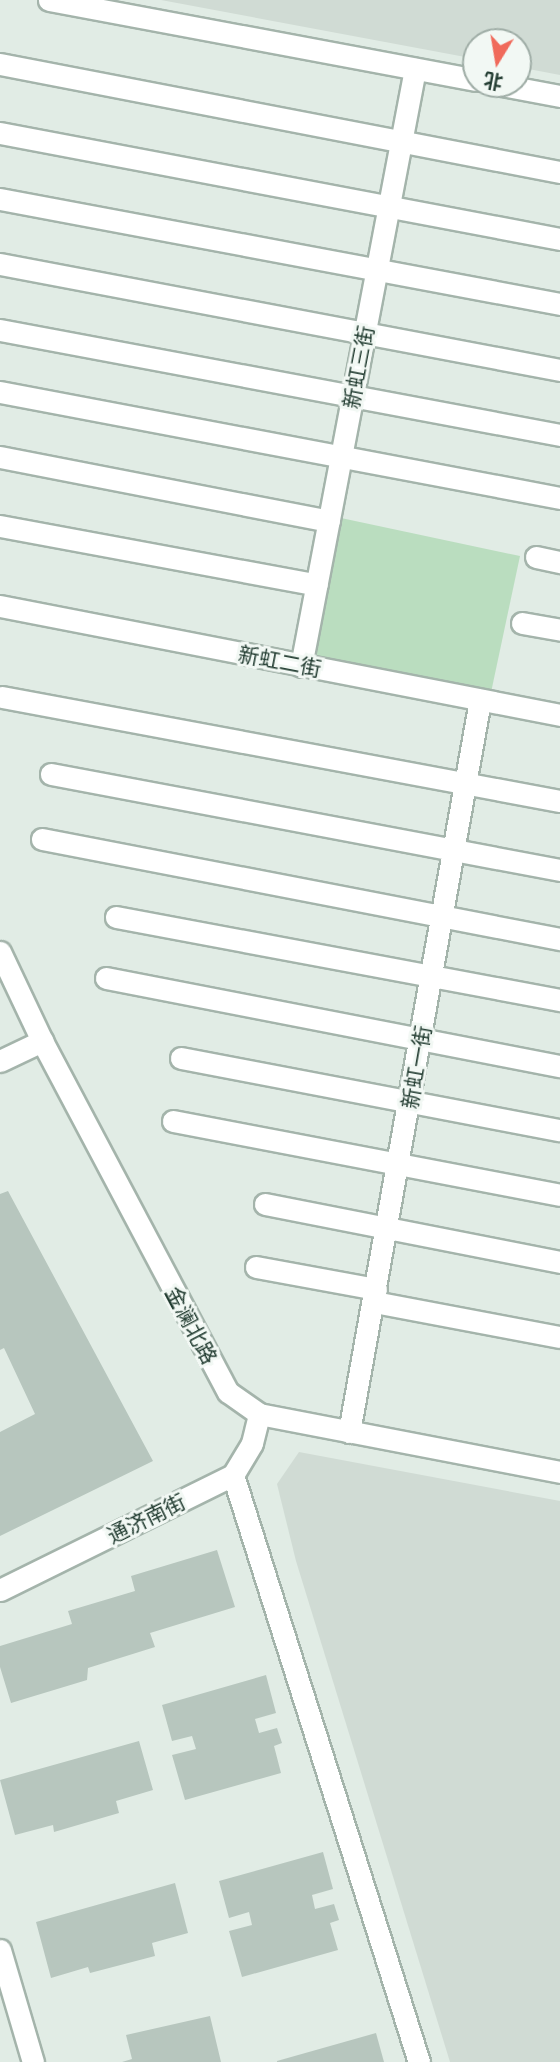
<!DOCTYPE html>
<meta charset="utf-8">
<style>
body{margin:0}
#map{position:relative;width:560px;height:2062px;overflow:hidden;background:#e1ece5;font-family:"Noto Sans","Noto Sans SC",sans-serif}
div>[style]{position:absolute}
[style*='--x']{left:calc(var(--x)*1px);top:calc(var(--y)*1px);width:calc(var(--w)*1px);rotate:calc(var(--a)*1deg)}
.built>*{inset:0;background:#d0dbd4}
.green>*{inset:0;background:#baddbf;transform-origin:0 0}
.building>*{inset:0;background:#b7c6be}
.roads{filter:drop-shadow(2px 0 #a4b4ab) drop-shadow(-2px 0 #a4b4ab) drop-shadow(0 2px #a4b4ab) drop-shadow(0 -2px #a4b4ab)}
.minor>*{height:21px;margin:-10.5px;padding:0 10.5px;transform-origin:10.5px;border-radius:10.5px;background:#fff}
span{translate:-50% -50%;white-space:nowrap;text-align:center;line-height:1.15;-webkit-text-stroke:6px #f2f8f4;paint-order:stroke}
.street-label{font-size:21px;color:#223c31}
.north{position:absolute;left:462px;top:28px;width:70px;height:70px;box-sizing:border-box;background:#f2f8f4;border:2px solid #9fada6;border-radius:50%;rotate:191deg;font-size:19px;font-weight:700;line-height:28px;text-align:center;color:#223c31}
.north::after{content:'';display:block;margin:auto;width:24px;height:32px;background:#f06a5b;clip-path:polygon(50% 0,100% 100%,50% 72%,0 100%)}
</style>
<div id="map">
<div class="built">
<div style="clip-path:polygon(161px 0,560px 0,560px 75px,518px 67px,518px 42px,476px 42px,476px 59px)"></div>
<div style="clip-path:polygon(299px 1452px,560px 1501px,560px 2062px,450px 2062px,296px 1561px,277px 1484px)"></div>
</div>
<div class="green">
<div style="left:341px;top:518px;width:183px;height:144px;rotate:12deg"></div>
</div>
<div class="building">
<div style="clip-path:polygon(8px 1191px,153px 1461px,0 1536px,0 1432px,35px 1414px,4px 1348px,0 1350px,0 1194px)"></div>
<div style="clip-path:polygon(217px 1550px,235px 1607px,150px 1633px,155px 1647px,88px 1668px,87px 1680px,11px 1703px,0 1667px,0 1646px,72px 1624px,68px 1611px,135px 1591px,131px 1576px)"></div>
<div style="clip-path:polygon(266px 1675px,276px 1713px,255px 1719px,259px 1733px,277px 1728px,282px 1743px,274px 1746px,281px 1773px,185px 1800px,172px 1755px,196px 1749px,192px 1736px,172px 1741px,162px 1705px)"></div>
<div style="clip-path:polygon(139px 1741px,153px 1790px,116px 1801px,119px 1813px,54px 1832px,53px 1825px,15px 1835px,0 1780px)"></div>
<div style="clip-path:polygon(323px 1852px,333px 1889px,312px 1895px,315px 1909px,334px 1904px,339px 1920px,330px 1923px,338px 1950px,242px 1977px,229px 1931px,252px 1925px,249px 1912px,229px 1918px,219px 1881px)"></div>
<div style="clip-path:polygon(175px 1883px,188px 1933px,152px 1943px,155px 1956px,90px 1973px,88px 1967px,51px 1978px,36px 1922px)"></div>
<div style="clip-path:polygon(210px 2016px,221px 2062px,122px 2062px,132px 2059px,126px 2035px)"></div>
<div style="clip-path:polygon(376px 2033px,384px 2062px,277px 2062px,277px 2061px)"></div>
</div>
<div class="roads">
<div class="minor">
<div style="--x:49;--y:0;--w:434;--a:10.6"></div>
<div style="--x:0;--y:64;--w:570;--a:10.92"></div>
<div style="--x:496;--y:84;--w:65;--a:10.6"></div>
<div style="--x:0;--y:133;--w:570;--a:10.72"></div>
<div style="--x:0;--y:199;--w:570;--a:10.62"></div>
<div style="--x:0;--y:264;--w:570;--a:10.72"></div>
<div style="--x:0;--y:330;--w:570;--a:10.62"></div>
<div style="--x:0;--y:392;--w:570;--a:10.72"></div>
<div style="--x:0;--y:457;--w:335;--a:11"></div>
<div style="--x:0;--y:526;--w:322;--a:10.5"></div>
<div style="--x:536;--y:557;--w:25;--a:12"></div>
<div style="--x:0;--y:606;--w:571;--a:11.01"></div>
<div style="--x:522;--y:623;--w:39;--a:10"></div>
<div style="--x:301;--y:666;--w:608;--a:-79.19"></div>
<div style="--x:2;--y:697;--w:568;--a:10.56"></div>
<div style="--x:51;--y:774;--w:518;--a:10.68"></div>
<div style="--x:42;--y:839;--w:528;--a:10.93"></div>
<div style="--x:116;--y:917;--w:452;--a:10.6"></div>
<div style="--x:0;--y:952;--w:98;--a:64.7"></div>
<div style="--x:42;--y:1041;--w:397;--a:62.1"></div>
<div style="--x:228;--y:1392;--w:38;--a:35"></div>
<div style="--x:259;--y:1414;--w:307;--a:10.9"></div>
<div style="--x:106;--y:978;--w:462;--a:11"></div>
<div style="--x:181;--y:1058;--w:386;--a:10.8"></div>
<div style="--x:0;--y:1061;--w:47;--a:-25.5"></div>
<div style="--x:173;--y:1121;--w:394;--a:10.8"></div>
<div style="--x:265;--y:1204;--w:301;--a:11.1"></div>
<div style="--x:256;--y:1267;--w:122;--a:10.4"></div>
<div style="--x:374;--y:1302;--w:189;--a:10.7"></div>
<div style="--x:349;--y:1432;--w:744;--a:-79.85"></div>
<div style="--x:233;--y:1475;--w:616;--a:72.42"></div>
<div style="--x:0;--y:1590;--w:260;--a:-26.3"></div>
<div style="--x:233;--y:1475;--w:37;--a:-59"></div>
<div style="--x:252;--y:1443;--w:30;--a:-76"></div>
<div style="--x:0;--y:1950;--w:117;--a:73.6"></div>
</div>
</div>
<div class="street-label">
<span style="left:358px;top:367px;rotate:-79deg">新虹三街</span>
<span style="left:280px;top:661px;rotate:11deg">新虹二街</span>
<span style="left:416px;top:1067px;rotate:-80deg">新虹一街</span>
<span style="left:192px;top:1325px;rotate:62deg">金澜北路</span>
<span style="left:146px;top:1518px;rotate:-26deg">通济南街</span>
</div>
<div class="north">北</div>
</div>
